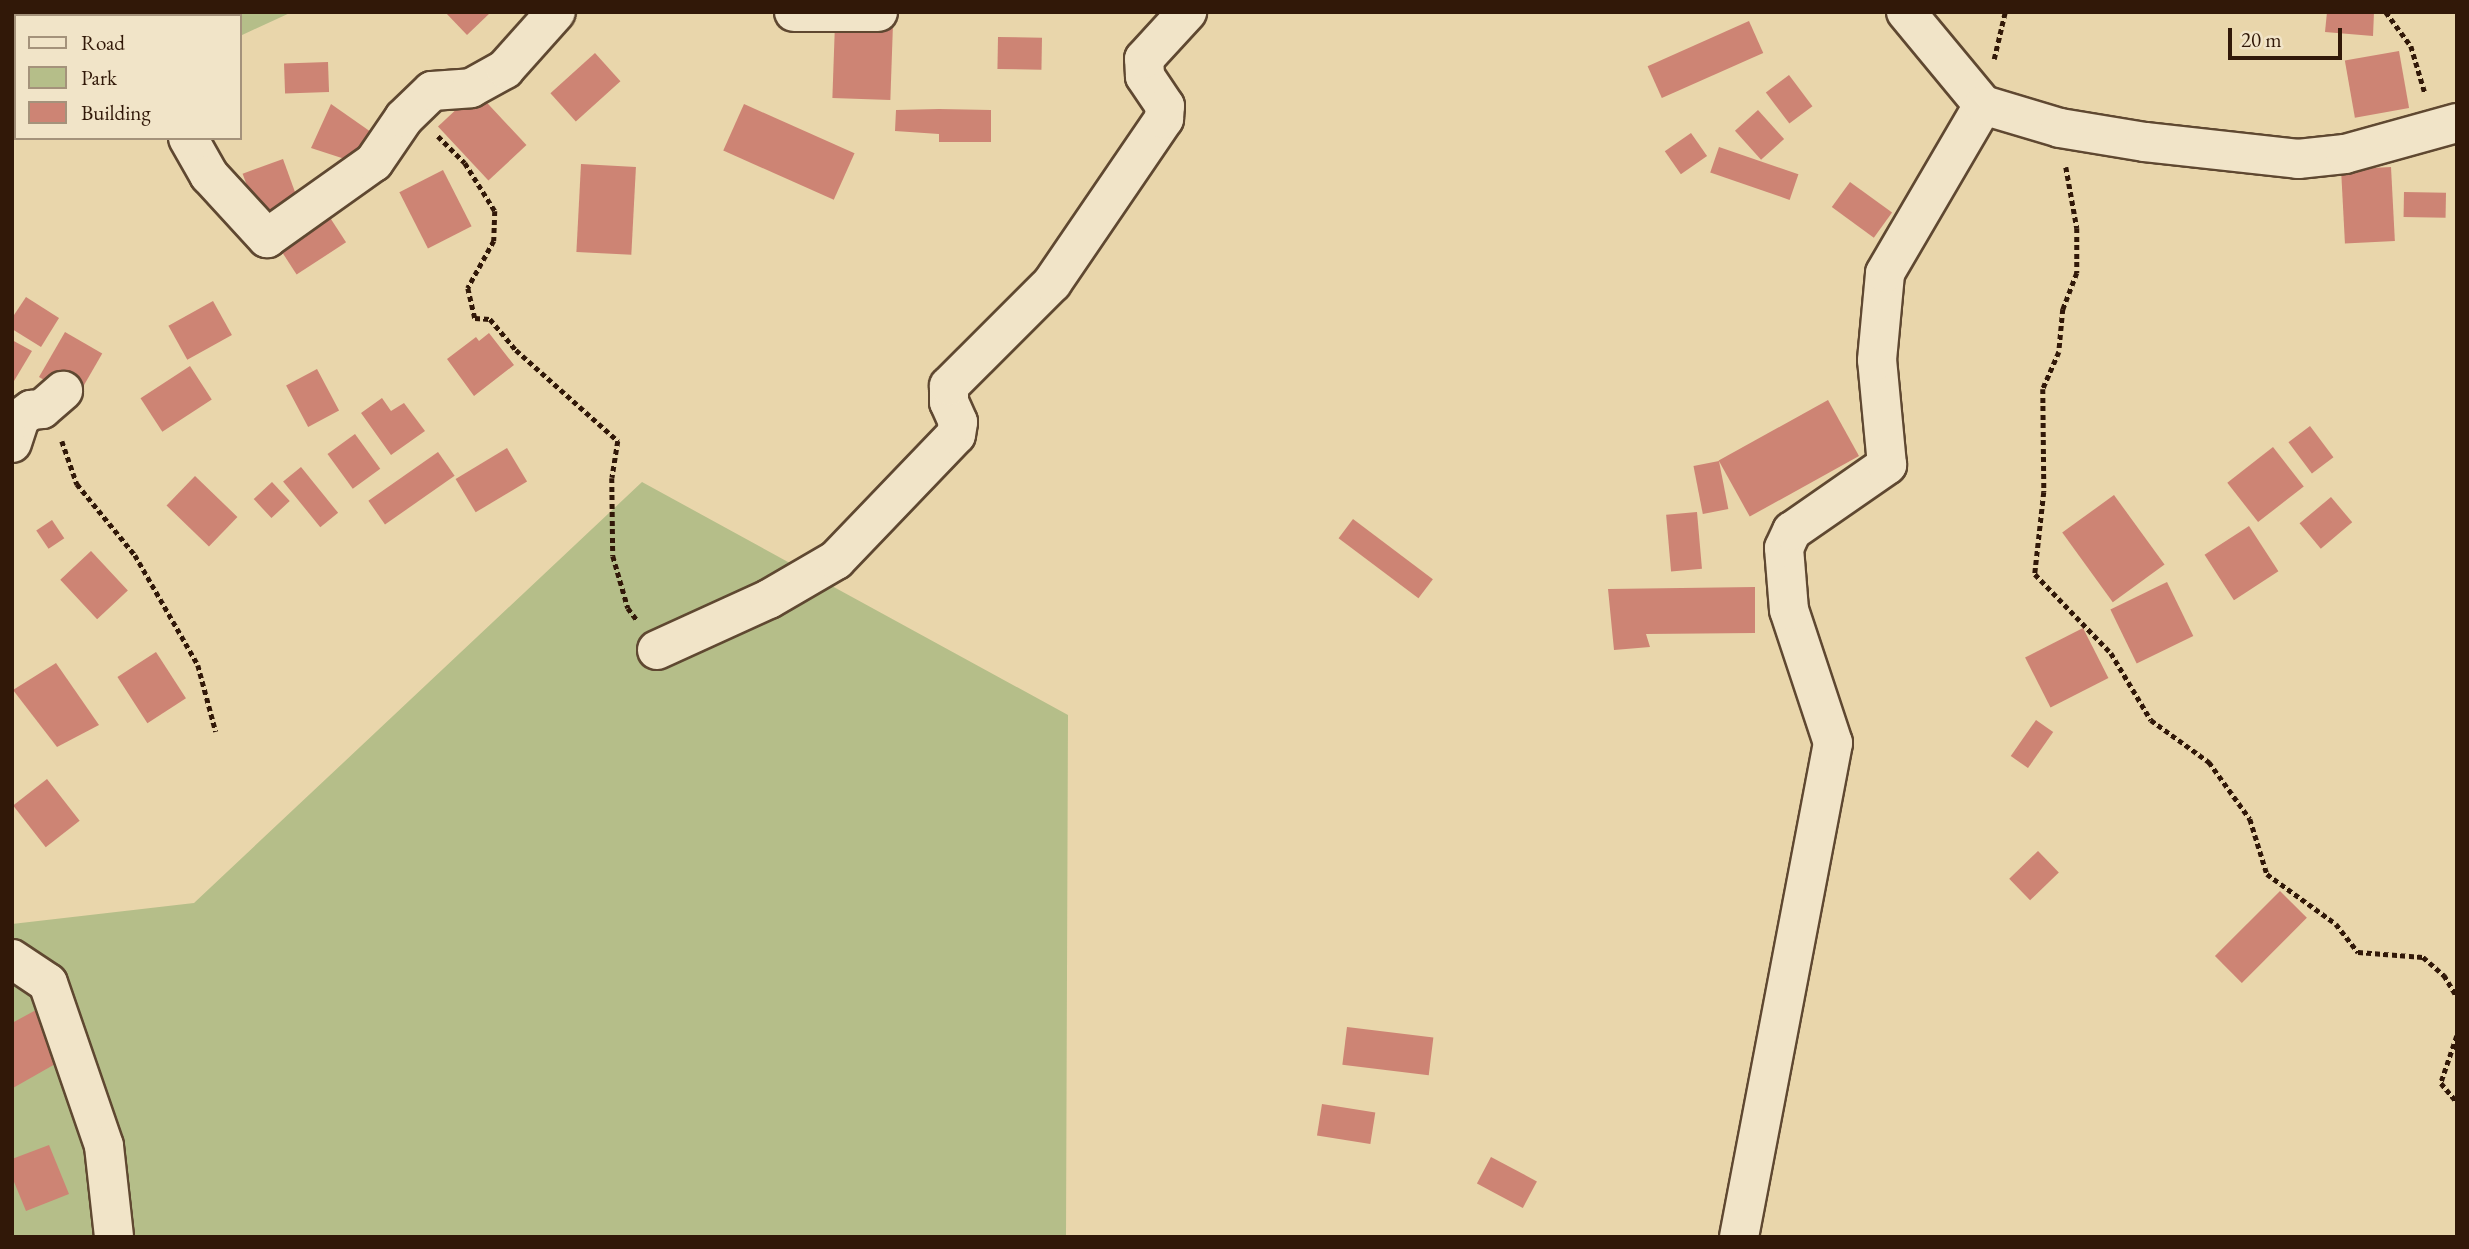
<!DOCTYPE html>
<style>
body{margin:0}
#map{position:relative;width:2469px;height:1249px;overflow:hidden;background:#e9d6ab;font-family:"EB Garamond",serif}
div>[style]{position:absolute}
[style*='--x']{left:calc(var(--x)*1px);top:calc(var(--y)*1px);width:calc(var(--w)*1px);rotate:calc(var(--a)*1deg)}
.green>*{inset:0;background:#b5be89}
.building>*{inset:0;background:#cd8474;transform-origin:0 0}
.path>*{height:4.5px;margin-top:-2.25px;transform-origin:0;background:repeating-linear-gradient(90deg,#311808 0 5px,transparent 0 8.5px)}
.roads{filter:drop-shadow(2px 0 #5f4831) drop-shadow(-2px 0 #5f4831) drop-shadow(0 2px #5f4831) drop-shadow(0 -2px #5f4831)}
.street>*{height:38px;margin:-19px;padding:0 19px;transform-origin:19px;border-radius:19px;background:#f1e4c8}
.secondary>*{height:38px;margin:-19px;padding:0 19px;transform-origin:19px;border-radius:19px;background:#f1e4c8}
span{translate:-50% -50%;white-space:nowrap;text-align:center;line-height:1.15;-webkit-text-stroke:5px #f1e4c8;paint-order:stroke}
.frame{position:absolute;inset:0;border:14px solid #311808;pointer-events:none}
.legend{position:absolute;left:14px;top:14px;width:228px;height:126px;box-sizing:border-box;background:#f1e4c8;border:2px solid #a4927b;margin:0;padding:9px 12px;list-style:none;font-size:21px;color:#311808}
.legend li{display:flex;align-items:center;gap:14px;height:35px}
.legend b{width:35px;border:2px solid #a4927b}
.scale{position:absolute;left:2228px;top:28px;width:114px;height:32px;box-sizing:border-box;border:4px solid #311808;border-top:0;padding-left:9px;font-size:21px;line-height:24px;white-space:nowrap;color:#311808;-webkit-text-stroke:5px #f1e4c8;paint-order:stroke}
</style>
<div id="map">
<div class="green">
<div style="clip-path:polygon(12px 12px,292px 12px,240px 36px,240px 16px,16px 16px,12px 139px)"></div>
<div style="clip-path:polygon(642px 482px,1068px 715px,1066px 1237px,12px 1237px,12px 924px,194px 903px)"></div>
</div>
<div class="building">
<div style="clip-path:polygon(445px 12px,491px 12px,467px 35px)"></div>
<div style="clip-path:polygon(2327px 12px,2374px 12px,2373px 36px,2325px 32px)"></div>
<div style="left:1749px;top:21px;width:35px;height:111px;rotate:66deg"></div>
<div style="left:835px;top:23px;width:58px;height:75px;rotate:2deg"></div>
<div style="left:998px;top:37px;width:44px;height:32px;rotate:1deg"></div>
<div style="left:2399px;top:51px;width:58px;height:55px;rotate:80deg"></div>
<div style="left:595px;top:53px;width:38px;height:60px;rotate:48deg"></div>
<div style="left:328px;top:62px;width:30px;height:44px;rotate:88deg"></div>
<div style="left:1789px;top:75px;width:39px;height:29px;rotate:53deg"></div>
<div style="left:476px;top:91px;width:74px;height:52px;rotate:47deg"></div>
<div style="clip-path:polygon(331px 104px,371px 132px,351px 161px,311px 148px)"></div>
<div style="left:744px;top:104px;width:121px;height:51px;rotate:24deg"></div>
<div style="clip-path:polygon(939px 109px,991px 110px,991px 142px,939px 142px,939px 134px,895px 131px,896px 110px)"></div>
<div style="left:1758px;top:110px;width:39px;height:31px;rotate:48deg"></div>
<div style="left:1691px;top:133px;width:28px;height:32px;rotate:55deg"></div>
<div style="left:1719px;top:147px;width:84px;height:27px;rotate:19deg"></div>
<div style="left:283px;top:159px;width:51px;height:43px;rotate:70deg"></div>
<div style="left:581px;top:164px;width:55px;height:88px;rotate:3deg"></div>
<div style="left:2391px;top:167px;width:74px;height:50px;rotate:87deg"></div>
<div style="left:443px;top:170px;width:63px;height:49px;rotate:63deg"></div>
<div style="left:1850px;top:182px;width:52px;height:31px;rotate:36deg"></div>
<div style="left:2404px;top:192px;width:42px;height:25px;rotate:1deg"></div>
<div style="left:327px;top:213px;width:35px;height:59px;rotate:57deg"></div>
<div style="clip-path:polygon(26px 297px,59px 318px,41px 347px,12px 329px,12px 318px)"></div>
<div style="left:213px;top:301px;width:39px;height:51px;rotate:61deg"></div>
<div style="left:65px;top:332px;width:43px;height:52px;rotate:30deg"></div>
<div style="clip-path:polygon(489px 333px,514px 365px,474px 396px,447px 359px,476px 337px,479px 341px)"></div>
<div style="clip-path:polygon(12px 340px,32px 351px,14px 381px,12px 380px)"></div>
<div style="left:190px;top:366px;width:40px;height:59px;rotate:57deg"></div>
<div style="left:317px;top:369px;width:47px;height:35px;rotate:62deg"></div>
<div style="clip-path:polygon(382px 398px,391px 411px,404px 403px,425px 431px,391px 455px,361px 413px)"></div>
<div style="left:1828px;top:400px;width:64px;height:125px;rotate:61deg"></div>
<div style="left:2310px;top:426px;width:39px;height:27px;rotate:53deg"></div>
<div style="left:355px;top:434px;width:43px;height:34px;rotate:54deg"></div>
<div style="left:2273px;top:447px;width:50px;height:58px;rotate:52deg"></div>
<div style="left:507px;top:448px;width:39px;height:60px;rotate:59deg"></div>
<div style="left:438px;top:452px;width:29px;height:85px;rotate:55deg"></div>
<div style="left:1719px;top:461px;width:49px;height:26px;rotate:79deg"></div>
<div style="left:301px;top:467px;width:59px;height:23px;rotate:51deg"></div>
<div style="left:195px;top:476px;width:59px;height:41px;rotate:44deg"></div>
<div style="left:272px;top:482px;width:26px;height:25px;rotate:47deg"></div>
<div style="left:2114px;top:495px;width:86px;height:64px;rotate:54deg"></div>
<div style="left:2331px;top:497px;width:33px;height:41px;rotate:50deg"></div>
<div style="left:1697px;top:512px;width:57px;height:31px;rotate:85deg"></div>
<div style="left:1353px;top:519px;width:100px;height:24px;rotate:37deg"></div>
<div style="left:52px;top:520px;width:22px;height:19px;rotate:56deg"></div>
<div style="left:2249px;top:526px;width:54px;height:53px;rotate:57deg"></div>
<div style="left:91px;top:551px;width:54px;height:42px;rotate:47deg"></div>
<div style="left:2167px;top:582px;width:60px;height:63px;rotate:64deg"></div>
<div style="clip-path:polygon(1755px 587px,1755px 633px,1646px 634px,1650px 647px,1614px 650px,1608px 589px)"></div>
<div style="left:2083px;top:628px;width:56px;height:65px;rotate:63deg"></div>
<div style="left:156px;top:652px;width:55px;height:46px;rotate:57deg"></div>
<div style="clip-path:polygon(56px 663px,99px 725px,57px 747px,13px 690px)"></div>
<div style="left:2036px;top:720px;width:21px;height:44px;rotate:35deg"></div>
<div style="left:47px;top:779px;width:53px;height:43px;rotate:52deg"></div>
<div style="left:2038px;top:851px;width:30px;height:40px;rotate:46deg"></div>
<div style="left:2280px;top:891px;width:38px;height:92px;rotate:45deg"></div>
<div style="clip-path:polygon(36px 1010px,64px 1059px,13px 1088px,12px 1023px)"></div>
<div style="left:1347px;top:1027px;width:87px;height:38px;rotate:7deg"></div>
<div style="left:1322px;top:1104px;width:54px;height:32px;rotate:9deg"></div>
<div style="clip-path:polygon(49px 1145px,69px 1194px,26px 1211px,12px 1177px,12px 1159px)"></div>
<div style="left:1491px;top:1157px;width:52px;height:30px;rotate:28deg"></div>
</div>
<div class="path">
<div style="--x:2386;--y:12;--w:42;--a:53.7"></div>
<div style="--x:2411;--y:46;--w:49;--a:73.4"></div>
<div style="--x:1994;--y:59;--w:48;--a:-76.8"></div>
<div style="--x:438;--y:136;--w:38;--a:45"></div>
<div style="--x:465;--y:163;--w:57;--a:58"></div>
<div style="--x:495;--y:211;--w:30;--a:92"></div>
<div style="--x:494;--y:241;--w:54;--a:119"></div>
<div style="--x:468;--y:288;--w:31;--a:77"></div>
<div style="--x:475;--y:318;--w:15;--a:4"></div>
<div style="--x:490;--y:319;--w:40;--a:50"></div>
<div style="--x:516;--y:350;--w:137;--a:41.7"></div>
<div style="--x:618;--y:441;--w:37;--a:99"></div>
<div style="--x:612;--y:478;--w:78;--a:89.3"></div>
<div style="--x:613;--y:556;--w:54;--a:73.9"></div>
<div style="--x:628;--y:608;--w:15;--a:53"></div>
<div style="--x:2066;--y:167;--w:62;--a:79.8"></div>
<div style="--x:2077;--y:228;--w:45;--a:90"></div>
<div style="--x:2077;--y:273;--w:39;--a:111"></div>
<div style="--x:2063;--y:309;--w:43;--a:95.3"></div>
<div style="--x:2059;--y:352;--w:40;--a:113.4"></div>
<div style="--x:2043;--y:389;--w:103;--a:89.4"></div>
<div style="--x:2044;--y:492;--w:82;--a:96.3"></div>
<div style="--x:2035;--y:574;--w:110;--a:46.1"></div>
<div style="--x:2111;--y:653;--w:78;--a:59.2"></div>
<div style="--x:2151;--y:720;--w:72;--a:35.9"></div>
<div style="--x:2209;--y:762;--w:70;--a:54.3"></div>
<div style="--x:2250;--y:819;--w:58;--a:72.8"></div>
<div style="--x:2267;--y:874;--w:85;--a:35.9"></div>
<div style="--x:2336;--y:924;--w:36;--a:52"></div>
<div style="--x:2358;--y:952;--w:65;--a:4.4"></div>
<div style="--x:2423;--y:957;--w:28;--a:41"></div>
<div style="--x:2444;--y:975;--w:26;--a:59"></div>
<div style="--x:62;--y:441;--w:46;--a:70.8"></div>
<div style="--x:77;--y:484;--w:92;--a:50.8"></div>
<div style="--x:135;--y:555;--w:127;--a:60.2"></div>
<div style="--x:198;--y:665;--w:69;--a:75"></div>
<div style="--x:2457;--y:1036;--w:50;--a:108.8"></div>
<div style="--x:2441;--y:1083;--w:25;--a:50"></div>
</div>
<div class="roads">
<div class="street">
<div style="--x:794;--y:12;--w:84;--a:0"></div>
<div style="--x:12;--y:77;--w:4;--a:0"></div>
<div style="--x:188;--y:138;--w:43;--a:60.4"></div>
<div style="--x:209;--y:175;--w:86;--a:47.4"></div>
<div style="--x:267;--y:238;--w:131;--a:-35.4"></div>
<div style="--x:374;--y:162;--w:53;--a:-55.7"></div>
<div style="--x:404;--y:118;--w:39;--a:-44"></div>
<div style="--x:432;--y:91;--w:39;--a:-4"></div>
<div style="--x:471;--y:88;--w:39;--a:-29"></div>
<div style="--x:505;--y:69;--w:76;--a:-48.2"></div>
<div style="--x:12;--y:443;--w:26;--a:-72"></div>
<div style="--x:20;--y:418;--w:14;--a:-36"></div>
<div style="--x:31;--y:410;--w:11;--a:-5"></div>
<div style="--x:42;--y:409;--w:28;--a:-41"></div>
<div style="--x:657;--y:650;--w:123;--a:-24.5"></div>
<div style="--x:769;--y:599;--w:78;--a:-30.2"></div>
<div style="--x:836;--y:560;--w:173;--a:-46.2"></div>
<div style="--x:956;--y:435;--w:13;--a:-81"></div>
<div style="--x:958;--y:422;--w:22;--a:-114"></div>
<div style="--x:949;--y:402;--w:16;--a:-90"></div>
<div style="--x:949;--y:386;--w:146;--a:-45"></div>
<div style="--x:1052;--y:283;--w:199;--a:-55.7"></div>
<div style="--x:1164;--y:119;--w:13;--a:-86"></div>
<div style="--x:1165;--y:106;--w:36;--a:-124"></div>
<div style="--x:1145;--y:76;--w:17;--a:-93"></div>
<div style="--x:1144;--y:59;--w:64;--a:-47.5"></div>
<div style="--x:12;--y:959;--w:43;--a:33.7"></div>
<div style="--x:48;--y:983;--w:172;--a:71"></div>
<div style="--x:104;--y:1146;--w:92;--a:83.7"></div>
<div style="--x:1739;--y:1237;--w:503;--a:-79.23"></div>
<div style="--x:1833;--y:743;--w:140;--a:-108.3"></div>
<div style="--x:1789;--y:610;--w:62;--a:-94.6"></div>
<div style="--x:1784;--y:548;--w:19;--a:-65"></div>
<div style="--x:1792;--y:531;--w:116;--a:-34.8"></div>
<div style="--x:1887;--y:465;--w:105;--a:-95.4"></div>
<div style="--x:1877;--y:360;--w:87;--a:-84.7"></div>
<div style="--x:1885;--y:273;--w:194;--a:-59.7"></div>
</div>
<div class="secondary">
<div style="--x:1906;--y:12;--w:121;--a:50.4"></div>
<div style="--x:1983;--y:105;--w:80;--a:16.6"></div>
<div style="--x:2060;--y:128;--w:86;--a:9.4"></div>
<div style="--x:2145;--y:142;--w:154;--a:6.3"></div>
<div style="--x:2298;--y:159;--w:47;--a:-6.1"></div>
<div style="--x:2345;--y:154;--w:116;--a:-15.5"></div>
</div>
</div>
<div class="frame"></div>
<ul class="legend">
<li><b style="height:9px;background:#f1e4c8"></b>Road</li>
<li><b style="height:19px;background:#b5be89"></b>Park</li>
<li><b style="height:19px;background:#cd8474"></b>Building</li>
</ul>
<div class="scale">20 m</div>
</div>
